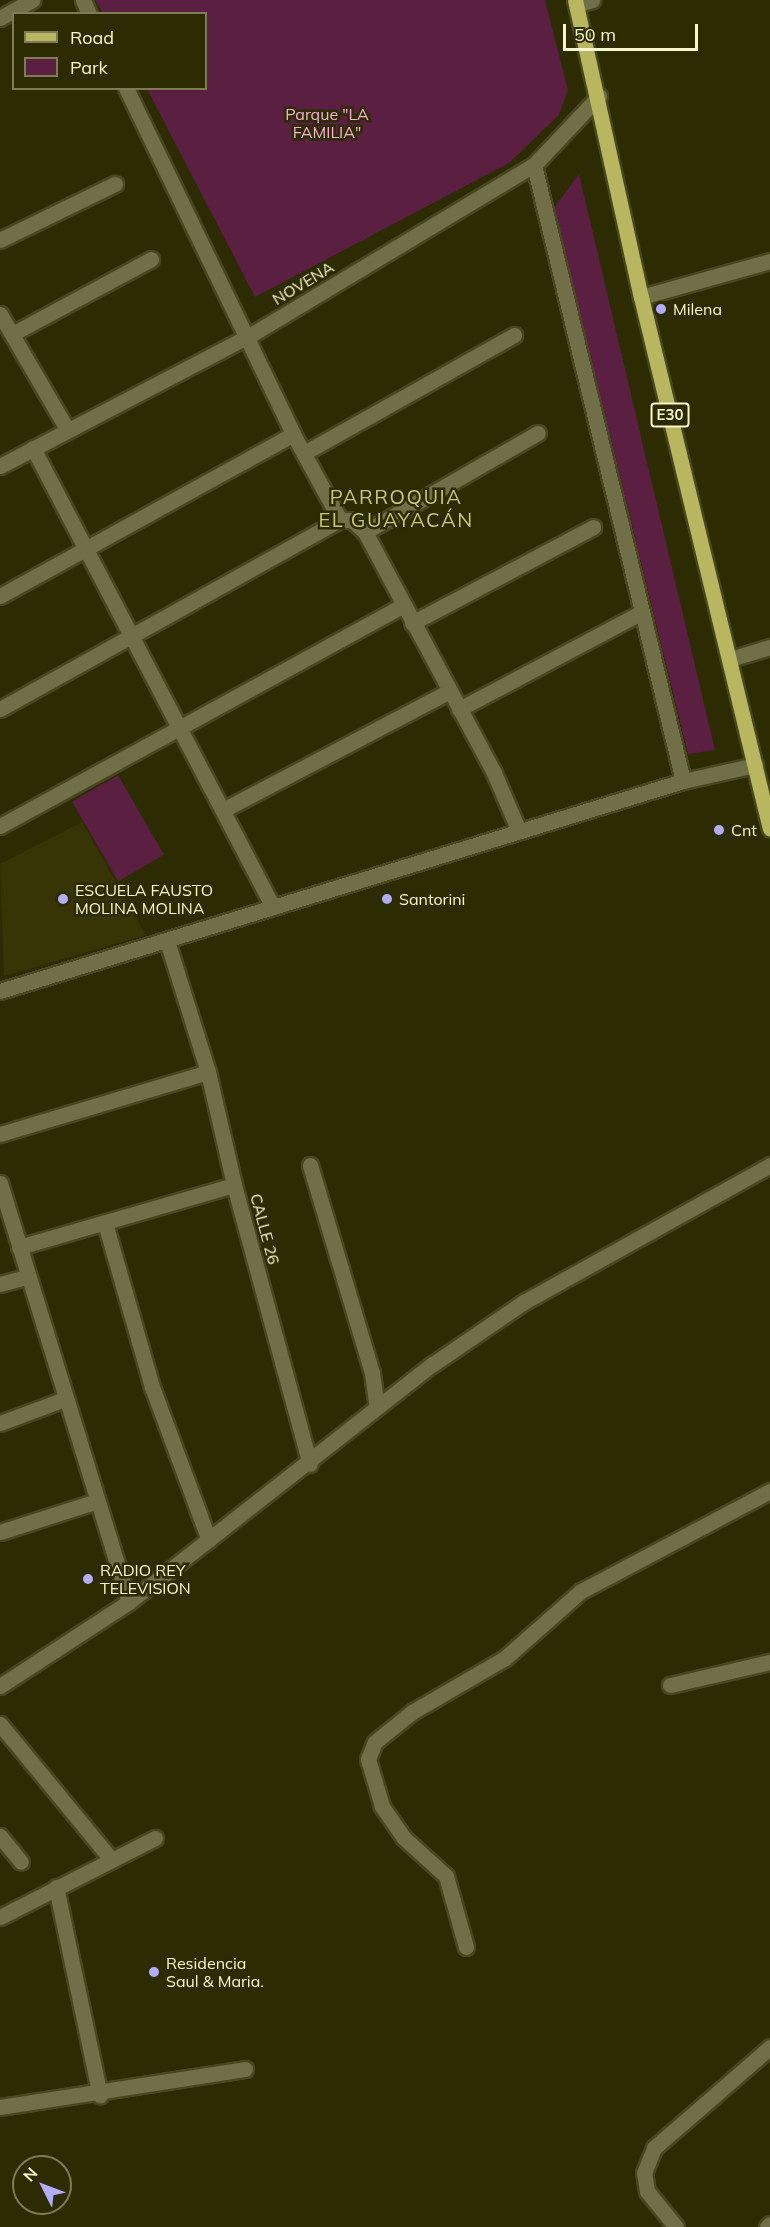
<!DOCTYPE html>
<meta charset="utf-8">
<style>
body{margin:0}
#map{position:relative;width:770px;height:2227px;overflow:hidden;background:#2c2b02;font-family:Mulish,sans-serif}
div>[style]{position:absolute}
[style*='--x']{left:calc(var(--x)*1px);top:calc(var(--y)*1px);width:calc(var(--w)*1px);rotate:calc(var(--a)*1deg)}
.built>*{inset:0;background:#373505}
.green>*{inset:0;background:#5a1f41;transform-origin:0 0}
.roads{filter:drop-shadow(2px 0 #48471f) drop-shadow(-2px 0 #48471f) drop-shadow(0 2px #48471f) drop-shadow(0 -2px #48471f)}
.minor>*{height:15px;margin:-7.5px;padding:0 7.5px;transform-origin:7.5px;border-radius:7.5px;background:#706f47}
.major>*{height:15px;margin:-7.5px;padding:0 7.5px;transform-origin:7.5px;border-radius:7.5px;background:#b8b65f}
.dots>*{width:16px;height:16px;translate:-50% -50%;box-sizing:border-box;border:3px solid #2c2b02;border-radius:50%}
span{translate:-50% -50%;white-space:nowrap;text-align:center;line-height:1.15;-webkit-text-stroke:5px #2c2b02;paint-order:stroke}
.shield-label span{padding:2px 4px;background:#2c2b02;border:2px solid;border-radius:4px;-webkit-text-stroke-width:0}
.shield-label{font-size:15px;color:#f6f6d0;font-weight:700}
.park-label{font-size:16px;color:#f9b1d6}
.street-label{font-size:16px;color:#f6f6d0}
.poi-label{font-size:16px;color:#f6f6d0}
.left{translate:0 -50%;text-align:left}
.quarter-label{font-size:20px;color:#c8c67a;letter-spacing:1.5px}
.legend{position:absolute;left:12px;top:12px;width:195px;height:78px;box-sizing:border-box;background:#2c2b02;border:2px solid #7d7c54;margin:0;padding:8px 10px;list-style:none;font-size:18px;color:#f6f6d0}
.legend li{display:flex;align-items:center;gap:12px;height:30px}
.legend b{width:30px;border:2px solid #7d7c54}
.north{position:absolute;left:12px;top:2155px;width:60px;height:60px;box-sizing:border-box;background:#2c2b02;border:2px solid #7d7c54;border-radius:50%;rotate:312deg;font-size:16px;font-weight:700;line-height:24px;text-align:center;color:#f6f6d0}
.north::after{content:'';display:block;margin:auto;width:21px;height:27px;background:#b3adf9;clip-path:polygon(50% 0,100% 100%,50% 72%,0 100%)}
.scale{position:absolute;left:563px;top:24px;width:135px;height:27px;box-sizing:border-box;border:3px solid #f6f6d0;border-top:0;padding-left:8px;font-size:18px;line-height:21px;white-space:nowrap;color:#f6f6d0;-webkit-text-stroke:4px #2c2b02;paint-order:stroke}
</style>
<div id="map">
<div class="built">
<div style="clip-path:polygon(82px 822px,146px 935px,4px 976px,0 864px)"></div>
</div>
<div class="green">
<div style="clip-path:polygon(95px 0,545px 0,568px 90px,559px 115px,509px 163px,255px 297px,147px 89px,206px 88px,206px 14px,103px 13px)"></div>
<div style="clip-path:polygon(579px 174px,715px 750px,688px 754px,554px 208px)"></div>
<div style="left:118px;top:775px;width:92px;height:53px;rotate:60deg"></div>
</div>
<div class="roads">
<div class="minor">
<div style="--x:83;--y:0;--w:15;--a:67"></div>
<div style="--x:576;--y:5;--w:17;--a:-17"></div>
<div style="--x:0;--y:18;--w:37;--a:-29"></div>
<div style="--x:126;--y:88;--w:384;--a:64.2"></div>
<div style="--x:293;--y:434;--w:98;--a:61.3"></div>
<div style="--x:340;--y:520;--w:12;--a:0"></div>
<div style="--x:352;--y:520;--w:18;--a:43"></div>
<div style="--x:365;--y:532;--w:273;--a:61.8"></div>
<div style="--x:494;--y:773;--w:63;--a:66.7"></div>
<div style="--x:534;--y:165;--w:634;--a:76.4"></div>
<div style="--x:0;--y:240;--w:128;--a:-26"></div>
<div style="--x:641;--y:297;--w:134;--a:-15.6"></div>
<div style="--x:0;--y:314;--w:133;--a:59.8"></div>
<div style="--x:12;--y:334;--w:158;--a:-28.3"></div>
<div style="--x:33;--y:448;--w:518;--a:62.4"></div>
<div style="--x:304;--y:453;--w:241;--a:-29.3"></div>
<div style="--x:0;--y:466;--w:281;--a:-27.6"></div>
<div style="--x:249;--y:336;--w:332;--a:-31"></div>
<div style="--x:534;--y:165;--w:95;--a:-46.7"></div>
<div style="--x:365;--y:532;--w:199;--a:-29.8"></div>
<div style="--x:0;--y:596;--w:335;--a:-28.9"></div>
<div style="--x:412;--y:623;--w:205;--a:-27.9"></div>
<div style="--x:730;--y:659;--w:42;--a:-16.7"></div>
<div style="--x:0;--y:709;--w:389;--a:-29.1"></div>
<div style="--x:459;--y:709;--w:207;--a:-27.9"></div>
<div style="--x:223;--y:810;--w:256;--a:-27.7"></div>
<div style="--x:0;--y:826;--w:460;--a:-28.7"></div>
<div style="--x:167;--y:941;--w:137;--a:72.6"></div>
<div style="--x:208;--y:1072;--w:116;--a:77"></div>
<div style="--x:0;--y:991;--w:715;--a:-17.09"></div>
<div style="--x:683;--y:781;--w:74;--a:-12.5"></div>
<div style="--x:0;--y:1134;--w:217;--a:-16.6"></div>
<div style="--x:310;--y:1165;--w:217;--a:73.4"></div>
<div style="--x:372;--y:1373;--w:34;--a:82"></div>
<div style="--x:0;--y:1183;--w:438;--a:72.9"></div>
<div style="--x:105;--y:1223;--w:171;--a:74"></div>
<div style="--x:152;--y:1387;--w:163;--a:69.6"></div>
<div style="--x:19;--y:1247;--w:224;--a:-16.1"></div>
<div style="--x:234;--y:1185;--w:289;--a:74.8"></div>
<div style="--x:0;--y:1284;--w:28;--a:-15"></div>
<div style="--x:0;--y:1423;--w:69;--a:-20.3"></div>
<div style="--x:0;--y:1532;--w:102;--a:-17.7"></div>
<div style="--x:670;--y:1685;--w:103;--a:-13"></div>
<div style="--x:0;--y:1686;--w:154;--a:-33.1"></div>
<div style="--x:129;--y:1602;--w:386;--a:-38.1"></div>
<div style="--x:433;--y:1364;--w:110;--a:-34.3"></div>
<div style="--x:524;--y:1302;--w:282;--a:-29.1"></div>
<div style="--x:0;--y:1724;--w:175;--a:50.6"></div>
<div style="--x:0;--y:1836;--w:33;--a:51"></div>
<div style="--x:56;--y:1887;--w:213;--a:78.1"></div>
<div style="--x:0;--y:1917;--w:174;--a:-27"></div>
<div style="--x:466;--y:1947;--w:74;--a:-105.7"></div>
<div style="--x:446;--y:1876;--w:57;--a:-137.9"></div>
<div style="--x:404;--y:1838;--w:39;--a:-125"></div>
<div style="--x:382;--y:1806;--w:49;--a:-106.6"></div>
<div style="--x:368;--y:1759;--w:18;--a:-68"></div>
<div style="--x:375;--y:1742;--w:48;--a:-39"></div>
<div style="--x:412;--y:1712;--w:108;--a:-30.1"></div>
<div style="--x:505;--y:1658;--w:101;--a:-41.4"></div>
<div style="--x:581;--y:1591;--w:214;--a:-27.9"></div>
<div style="--x:0;--y:2107;--w:248;--a:-8.8"></div>
<div style="--x:676;--y:2227;--w:46;--a:-128.9"></div>
<div style="--x:647;--y:2191;--w:18;--a:-99"></div>
<div style="--x:644;--y:2173;--w:27;--a:-68"></div>
<div style="--x:654;--y:2148;--w:154;--a:-41"></div>
<div style="--x:767;--y:2227;--w:4;--a:-45"></div>
</div>
<div class="major">
<div style="--x:575;--y:0;--w:304;--a:77.5"></div>
<div style="--x:641;--y:297;--w:547;--a:76.37"></div>
</div>
</div>
<div class="dots">
<div style="left:661px;top:309px;background:#b3adf9"></div>
<div style="left:719px;top:830px;background:#b3adf9"></div>
<div style="left:63px;top:899px;background:#b3adf9"></div>
<div style="left:387px;top:899px;background:#b3adf9"></div>
<div style="left:88px;top:1579px;background:#b3adf9"></div>
<div style="left:154px;top:1972px;background:#b3adf9"></div>
</div>
<div class="shield-label">
<span style="left:670px;top:415px">E30</span>
</div>
<div class="park-label">
<span style="left:327px;top:123px">Parque "LA<br>FAMILIA"</span>
</div>
<div class="street-label">
<span style="left:303px;top:283px;rotate:-31deg">NOVENA</span>
<span style="left:265px;top:1229px;rotate:75deg">CALLE 26</span>
</div>
<div class="poi-label">
<span class="left" style="left:673px;top:309px">Milena</span>
<span class="left" style="left:731px;top:830px">Cnt</span>
<span class="left" style="left:75px;top:899px">ESCUELA FAUSTO<br>MOLINA MOLINA</span>
<span class="left" style="left:399px;top:899px">Santorini</span>
<span class="left" style="left:100px;top:1579px">RADIO REY<br>TELEVISION</span>
<span class="left" style="left:166px;top:1972px">Residencia<br>Saul &amp; Maria.</span>
</div>
<div class="quarter-label">
<span style="left:396px;top:508px">PARROQUIA<br>EL GUAYACÁN</span>
</div>
<ul class="legend">
<li><b style="height:8px;background:#b8b65f"></b>Road</li>
<li><b style="height:16px;background:#5a1f41"></b>Park</li>
</ul>
<div class="north">N</div>
<div class="scale">50 m</div>
</div>
